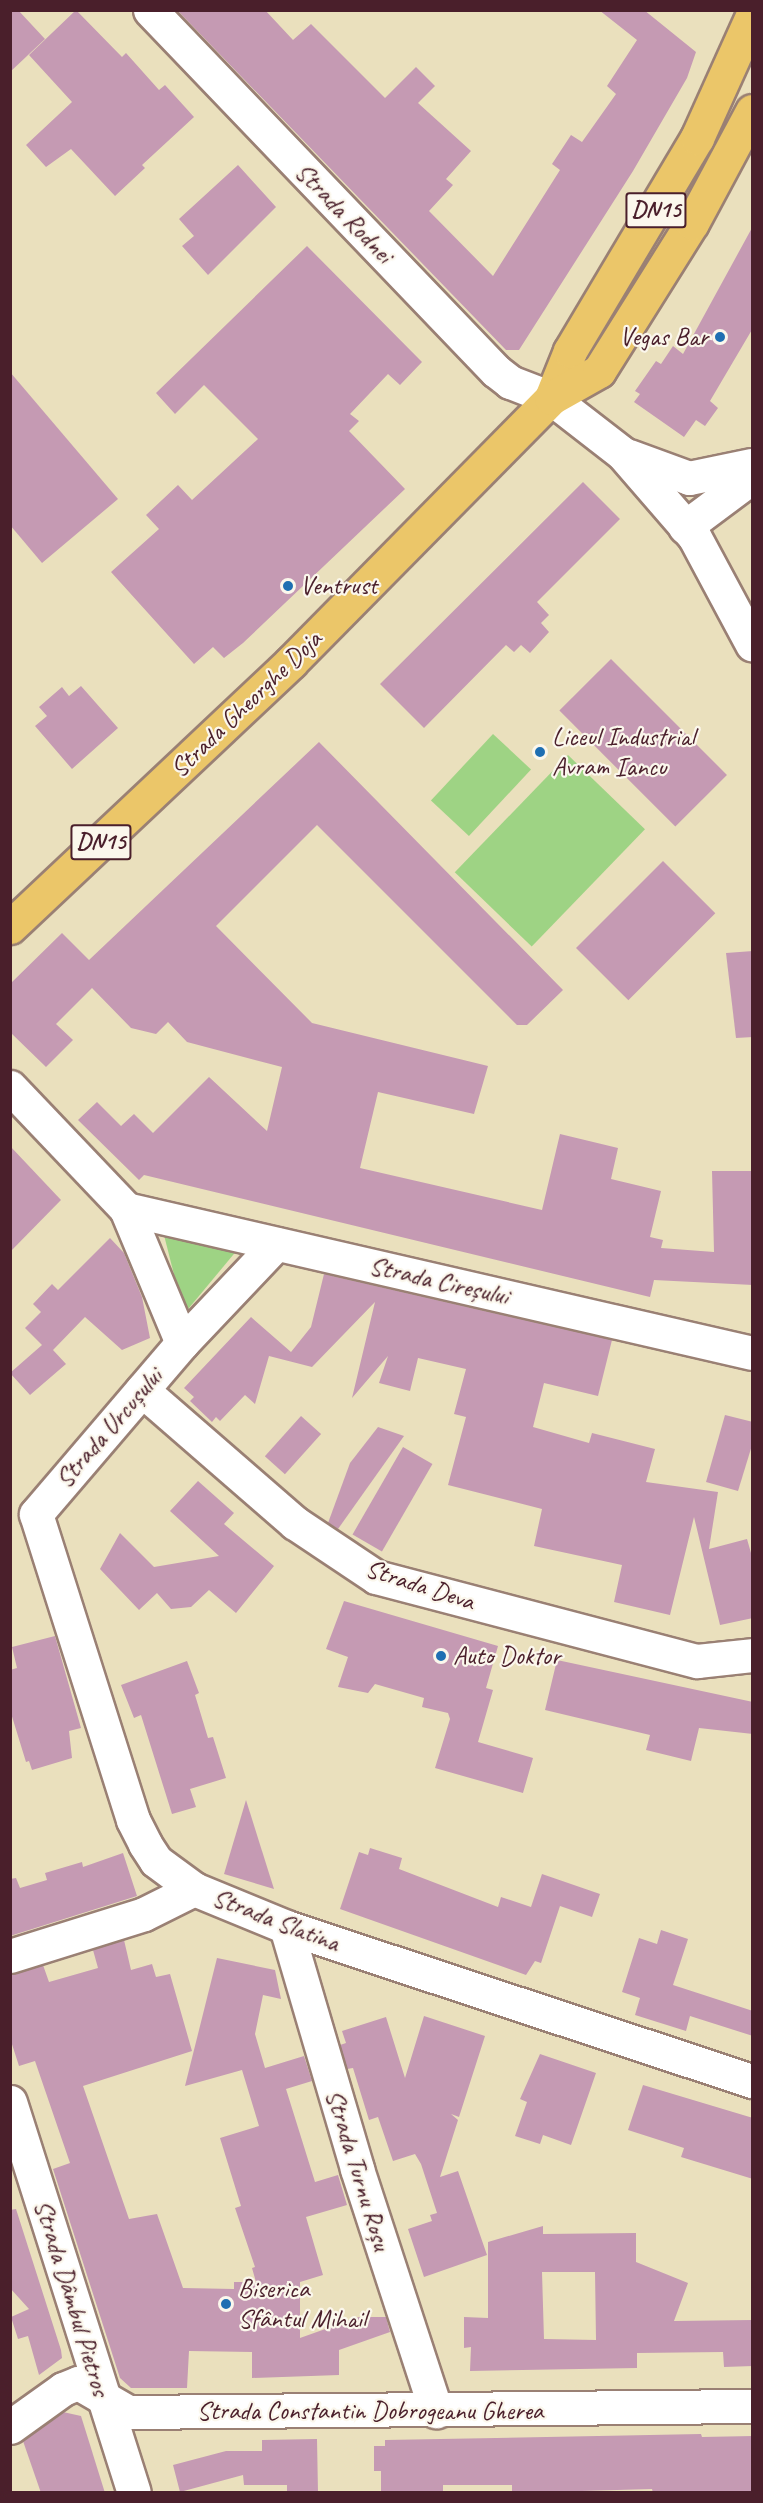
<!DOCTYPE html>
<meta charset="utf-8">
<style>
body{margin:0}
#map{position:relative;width:763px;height:2503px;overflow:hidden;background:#eae0bd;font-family:Caveat,sans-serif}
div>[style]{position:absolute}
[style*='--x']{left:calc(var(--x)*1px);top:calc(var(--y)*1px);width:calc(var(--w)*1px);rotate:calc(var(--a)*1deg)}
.green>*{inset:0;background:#9ed384;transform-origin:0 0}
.building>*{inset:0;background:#c59ab3;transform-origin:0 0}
.roads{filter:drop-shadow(2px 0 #9a8074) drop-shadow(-2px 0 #9a8074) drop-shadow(0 2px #9a8074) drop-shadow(0 -2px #9a8074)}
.minor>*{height:33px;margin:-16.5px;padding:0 16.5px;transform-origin:16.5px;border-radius:16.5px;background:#fff}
.tertiary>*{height:33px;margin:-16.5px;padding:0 16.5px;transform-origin:16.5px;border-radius:16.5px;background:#fff}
.primary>*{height:33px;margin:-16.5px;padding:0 16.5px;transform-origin:16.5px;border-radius:16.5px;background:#ebc669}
.dots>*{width:16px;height:16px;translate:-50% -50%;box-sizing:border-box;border:3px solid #fbf7ec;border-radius:50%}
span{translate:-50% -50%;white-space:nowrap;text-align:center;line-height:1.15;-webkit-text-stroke:4.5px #fbf7ec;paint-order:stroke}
.shield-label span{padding:2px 4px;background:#fbf7ec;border:2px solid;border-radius:4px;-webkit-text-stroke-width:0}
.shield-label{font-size:24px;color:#4a1f2b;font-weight:700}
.street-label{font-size:26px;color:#4a1f2b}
.poi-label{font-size:26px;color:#4a1f2b}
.right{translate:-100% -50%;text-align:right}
.left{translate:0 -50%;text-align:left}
.frame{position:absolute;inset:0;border:12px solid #4a1f2b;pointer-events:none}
</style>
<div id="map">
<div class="green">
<div style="left:493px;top:734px;width:52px;height:91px;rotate:43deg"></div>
<div style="left:568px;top:755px;width:107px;height:163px;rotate:44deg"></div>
<div style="clip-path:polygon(164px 1235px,238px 1249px,184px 1314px)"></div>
</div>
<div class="building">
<div style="clip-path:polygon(10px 10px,18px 10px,45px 39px,10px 72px)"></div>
<div style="clip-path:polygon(76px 10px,122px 57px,126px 53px,159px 90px,165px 85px,194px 117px,142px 165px,145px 168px,115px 196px,71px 149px,46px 167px,26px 145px,72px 102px,29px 55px)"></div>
<div style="clip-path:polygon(177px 10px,265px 10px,293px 40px,311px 24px,385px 98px,416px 67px,435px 86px,418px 103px,471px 151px,446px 179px,453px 185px,429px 211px,493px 276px,560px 170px,552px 164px,571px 135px,582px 142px,616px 94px,607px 86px,637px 40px,599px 10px,644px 10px,696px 52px,687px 78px,633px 171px,519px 350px,506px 350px)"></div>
<div style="clip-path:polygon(238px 165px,276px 207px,208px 275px,182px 246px,194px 236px,179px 219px)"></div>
<div style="clip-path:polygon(753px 226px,753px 328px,710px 401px,718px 408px,705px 426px,696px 420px,684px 437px,634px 402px,640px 394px,635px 391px,656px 361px,661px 364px,673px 346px,683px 354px)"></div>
<div style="clip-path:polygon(307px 246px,422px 362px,400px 385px,388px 374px,350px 414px,359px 421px,349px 431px,405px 489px,243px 643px,224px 658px,213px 647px,194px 664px,111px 572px,159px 529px,146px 515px,178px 485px,192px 500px,258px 439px,204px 385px,175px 414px,156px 393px)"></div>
<div style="clip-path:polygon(10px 372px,118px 499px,42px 563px,10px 525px)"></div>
<div style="clip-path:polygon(583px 482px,620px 519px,537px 602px,549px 615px,541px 623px,549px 632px,530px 653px,521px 645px,514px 652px,506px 645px,424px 728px,380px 684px)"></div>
<div style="left:611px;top:659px;width:164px;height:73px;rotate:45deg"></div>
<div style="clip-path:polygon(81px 686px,118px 728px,72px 769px,35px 726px,47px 716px,39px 707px,62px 687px,69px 696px)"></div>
<div style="clip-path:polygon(319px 742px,563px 990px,527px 1025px,517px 1025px,317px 825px,216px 926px,312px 1023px,488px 1066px,474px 1114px,378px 1092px,360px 1168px,542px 1210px,560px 1134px,618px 1148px,611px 1179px,661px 1191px,650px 1237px,663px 1240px,661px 1248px,714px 1252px,712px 1171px,753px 1171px,753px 1285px,654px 1280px,650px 1297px,144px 1175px,139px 1180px,78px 1120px,97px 1102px,121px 1126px,134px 1114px,153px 1133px,209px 1077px,267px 1131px,282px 1067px,187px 1042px,168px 1022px,156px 1034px,131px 1028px,92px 988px,56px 1024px,73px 1040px,46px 1067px,10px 1032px,10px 984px,62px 933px,89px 960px)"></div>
<div style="left:663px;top:861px;width:74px;height:123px;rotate:45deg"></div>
<div style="clip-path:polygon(753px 951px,753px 1037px,736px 1038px,726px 953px)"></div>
<div style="clip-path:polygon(10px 1146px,61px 1200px,10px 1252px)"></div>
<div style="clip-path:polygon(110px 1238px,124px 1253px,142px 1297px,150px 1338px,122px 1350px,85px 1317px,53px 1350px,66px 1364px,30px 1395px,10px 1373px,42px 1345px,25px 1328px,41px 1312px,33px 1304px,52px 1284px,58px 1290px)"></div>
<div style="clip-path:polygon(324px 1274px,612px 1340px,598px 1396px,544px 1383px,533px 1427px,589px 1443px,592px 1433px,655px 1449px,646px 1482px,718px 1492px,709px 1549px,747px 1539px,753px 1560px,753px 1618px,720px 1625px,694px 1517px,670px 1615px,614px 1602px,622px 1565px,534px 1546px,542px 1509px,448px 1485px,466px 1417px,454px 1414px,466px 1369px,418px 1358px,410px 1391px,379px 1383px,388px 1356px,352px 1398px,375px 1302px,312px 1367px,269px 1356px,255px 1404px,245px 1395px,220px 1421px,216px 1417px,212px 1422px,190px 1401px,194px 1397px,184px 1388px,251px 1317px,291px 1352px,311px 1327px)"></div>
<div style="clip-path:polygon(725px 1415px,753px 1422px,753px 1442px,738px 1491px,706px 1482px)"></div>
<div style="left:301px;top:1416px;width:27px;height:54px;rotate:42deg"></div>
<div style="clip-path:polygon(378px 1427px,404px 1436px,338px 1529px,328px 1523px,350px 1463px)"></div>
<div style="left:403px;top:1447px;width:34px;height:101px;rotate:30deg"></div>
<div style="clip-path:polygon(198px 1481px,234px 1513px,224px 1524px,274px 1566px,236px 1613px,209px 1590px,191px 1607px,171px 1609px,157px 1593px,139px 1610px,100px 1569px,120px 1533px,154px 1567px,219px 1556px,170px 1511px)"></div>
<div style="clip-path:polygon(344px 1601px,498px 1646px,486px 1688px,493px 1690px,478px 1742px,533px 1758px,523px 1793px,435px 1768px,450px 1719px,448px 1713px,422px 1707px,424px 1698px,375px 1684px,368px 1693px,338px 1687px,348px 1657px,326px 1649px)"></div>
<div style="clip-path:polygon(55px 1636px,81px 1728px,69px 1731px,72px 1758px,32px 1770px,29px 1761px,26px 1762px,10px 1710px,10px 1670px,17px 1668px,12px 1647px)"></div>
<div style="clip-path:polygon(557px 1660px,753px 1702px,753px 1734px,699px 1728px,691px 1761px,646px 1750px,650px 1735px,545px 1710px)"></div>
<div style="clip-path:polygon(187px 1661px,199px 1693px,195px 1695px,208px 1738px,213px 1737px,226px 1778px,190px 1789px,196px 1807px,172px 1814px,141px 1715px,134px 1718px,121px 1685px)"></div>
<div style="clip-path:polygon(246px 1800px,274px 1889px,224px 1874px)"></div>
<div style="clip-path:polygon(370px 1848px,402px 1858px,399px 1869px,498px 1907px,501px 1897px,531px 1907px,542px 1874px,600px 1894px,592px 1917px,560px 1906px,541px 1963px,535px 1961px,526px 1975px,340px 1909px,359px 1852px,368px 1855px)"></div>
<div style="clip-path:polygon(123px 1853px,137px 1896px,10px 1936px,10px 1879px,16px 1878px,20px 1888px,47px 1880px,45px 1873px,82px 1862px,83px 1867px)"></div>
<div style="clip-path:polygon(661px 1930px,688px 1939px,673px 1985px,753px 2011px,753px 2036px,690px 2016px,686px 2031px,635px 2015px,640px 1998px,622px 1992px,639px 1938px,657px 1944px)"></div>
<div style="clip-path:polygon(124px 1940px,131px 1970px,152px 1964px,156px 1977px,170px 1974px,192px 2051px,83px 2086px,129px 2219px,157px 2214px,183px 2288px,234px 2289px,234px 2282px,256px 2282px,252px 2268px,255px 2267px,235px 2208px,241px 2206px,220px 2138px,259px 2126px,242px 2070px,185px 2086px,217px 1958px,275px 1970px,281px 1999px,263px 1995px,255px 2034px,265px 2068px,304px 2056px,312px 2081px,286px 2089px,315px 2182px,338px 2175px,347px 2205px,306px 2217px,323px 2275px,300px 2282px,300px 2338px,359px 2317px,386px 2317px,390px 2332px,339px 2350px,339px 2375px,252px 2378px,252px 2352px,189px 2351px,187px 2388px,131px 2388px,120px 2378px,53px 2169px,70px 2163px,35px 2061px,19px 2066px,10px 2038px,10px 1974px,43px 1965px,49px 1982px,98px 1968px,93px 1950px)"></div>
<div style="clip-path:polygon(424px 2016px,485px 2036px,459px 2117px,451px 2114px,458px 2120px,440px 2177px,458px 2171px,487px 2255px,424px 2277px,408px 2229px,432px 2221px,430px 2215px,437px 2213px,421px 2164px,415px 2154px,393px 2161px,378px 2117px,369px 2120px,353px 2068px,347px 2069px,340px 2045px,346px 2043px,342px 2031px,386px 2017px,405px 2078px)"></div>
<div style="clip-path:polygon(540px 2054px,596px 2073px,571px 2145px,543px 2135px,540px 2144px,515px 2136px,527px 2102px,520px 2099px)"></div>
<div style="clip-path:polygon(643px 2085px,753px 2118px,753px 2179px,681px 2157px,684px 2148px,628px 2130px)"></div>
<div style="clip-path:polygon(16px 2209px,61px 2350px,62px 2358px,39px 2375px,28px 2336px,18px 2339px,11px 2317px,29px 2309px,10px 2288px,10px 2210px)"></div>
<div style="clip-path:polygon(evenodd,543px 2226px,543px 2234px,636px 2233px,636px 2262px,688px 2283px,674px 2321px,753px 2320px,753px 2366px,724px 2367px,723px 2352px,637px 2353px,637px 2368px,470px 2371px,471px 2347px,464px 2348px,464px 2317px,488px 2318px,488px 2242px,543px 2226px,542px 2272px,595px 2272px,596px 2340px,544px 2339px,542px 2272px)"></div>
<div style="clip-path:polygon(63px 2412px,81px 2416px,105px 2493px,41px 2493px,23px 2441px)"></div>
<div style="clip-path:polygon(701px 2434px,702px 2437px,753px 2436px,753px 2493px,653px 2493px,652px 2489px,512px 2493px,512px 2485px,443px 2485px,443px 2493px,381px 2493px,381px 2471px,374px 2471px,374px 2446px,385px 2446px,385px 2440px)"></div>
<div style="clip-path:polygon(317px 2439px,318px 2493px,287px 2493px,287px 2485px,244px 2485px,243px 2475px,180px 2492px,173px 2465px,226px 2451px,262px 2451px,262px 2440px)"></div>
</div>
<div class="roads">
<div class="minor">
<div style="--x:150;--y:10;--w:500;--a:46.22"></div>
<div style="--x:496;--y:371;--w:18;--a:38"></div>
<div style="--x:510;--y:382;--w:44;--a:21.3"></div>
<div style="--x:10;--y:1087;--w:168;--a:46.4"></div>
<div style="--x:126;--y:1209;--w:145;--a:67.3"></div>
<div style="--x:126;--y:1209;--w:642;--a:12.95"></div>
<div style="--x:276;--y:1244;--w:137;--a:133.5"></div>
<div style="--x:182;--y:1343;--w:225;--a:130.5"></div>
<div style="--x:36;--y:1514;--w:321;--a:72.4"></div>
<div style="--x:133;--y:1820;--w:27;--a:63"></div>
<div style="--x:145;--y:1844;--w:20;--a:57"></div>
<div style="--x:156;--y:1861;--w:47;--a:36.4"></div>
<div style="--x:194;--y:1889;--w:100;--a:22.4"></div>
<div style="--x:286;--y:1927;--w:491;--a:18.3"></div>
<div style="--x:142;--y:1390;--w:203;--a:41"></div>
<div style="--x:295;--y:1523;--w:97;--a:33.7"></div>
<div style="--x:376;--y:1577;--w:332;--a:14.7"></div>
<div style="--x:697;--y:1661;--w:55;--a:-6.2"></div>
<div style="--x:286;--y:1927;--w:252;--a:73.6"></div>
<div style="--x:357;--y:2169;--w:255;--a:71.9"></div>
<div style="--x:10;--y:1956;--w:140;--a:-17.4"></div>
<div style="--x:144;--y:1914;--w:56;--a:-26.6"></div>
<div style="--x:10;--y:2102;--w:409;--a:72.4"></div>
<div style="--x:10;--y:2427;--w:65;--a:-35.6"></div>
<div style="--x:63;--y:2389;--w:16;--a:-22"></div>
<div style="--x:78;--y:2383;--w:58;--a:30.1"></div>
<div style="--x:128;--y:2412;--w:624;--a:-0.55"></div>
</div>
<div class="tertiary">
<div style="--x:551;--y:398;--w:90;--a:37.8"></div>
<div style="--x:622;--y:453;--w:110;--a:49.1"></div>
<div style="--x:694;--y:536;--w:123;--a:61.8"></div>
<div style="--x:629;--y:456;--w:64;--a:20.1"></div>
<div style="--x:689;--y:478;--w:64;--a:-11.7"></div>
<div style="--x:685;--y:527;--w:84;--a:-36.7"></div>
</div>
<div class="primary">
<div style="--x:551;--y:398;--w:51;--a:-68"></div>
<div style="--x:570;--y:351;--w:248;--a:-59.2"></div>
<div style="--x:697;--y:138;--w:134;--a:-65.7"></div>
<div style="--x:10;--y:927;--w:386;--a:-43.3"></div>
<div style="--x:291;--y:662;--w:371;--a:-45.4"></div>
<div style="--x:551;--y:398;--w:55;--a:-29.4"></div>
<div style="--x:599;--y:371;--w:175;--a:-57.9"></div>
<div style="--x:692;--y:223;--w:127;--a:-61.8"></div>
</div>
</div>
<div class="dots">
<div style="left:720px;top:337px;background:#1f6fb2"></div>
<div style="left:288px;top:586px;background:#1f6fb2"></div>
<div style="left:540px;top:752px;background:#1f6fb2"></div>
<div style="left:441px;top:1656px;background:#1f6fb2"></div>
<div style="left:226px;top:2304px;background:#1f6fb2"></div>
</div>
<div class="shield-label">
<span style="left:656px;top:210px">DN15</span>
<span style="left:101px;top:842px">DN15</span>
</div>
<div class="street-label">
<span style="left:344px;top:213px;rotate:46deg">Strada Rodnei</span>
<span style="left:246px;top:704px;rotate:-44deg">Strada Gheorghe Doja</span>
<span style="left:439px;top:1281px;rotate:13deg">Strada Cireșului</span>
<span style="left:109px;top:1428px;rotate:-49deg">Strada Urcușului</span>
<span style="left:420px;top:1585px;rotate:18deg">Strada Deva</span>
<span style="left:276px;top:1920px;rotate:21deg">Strada Slatina</span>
<span style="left:358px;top:2170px;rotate:73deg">Strada Turnu Roșu</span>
<span style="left:72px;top:2298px;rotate:73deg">Strada Dâmbul Pietros</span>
<span style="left:370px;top:2411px">Strada Constantin Dobrogeanu Gherea</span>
</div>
<div class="poi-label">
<span class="right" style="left:708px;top:337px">Vegas Bar</span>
<span class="left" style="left:300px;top:586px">Ventrust</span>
<span class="left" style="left:552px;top:752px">Liceul Industrial<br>Avram Iancu</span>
<span class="left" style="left:453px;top:1656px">Auto Doktor</span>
<span class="left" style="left:238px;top:2304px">Biserica<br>Sfântul Mihail</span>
</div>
<div class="frame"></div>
</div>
